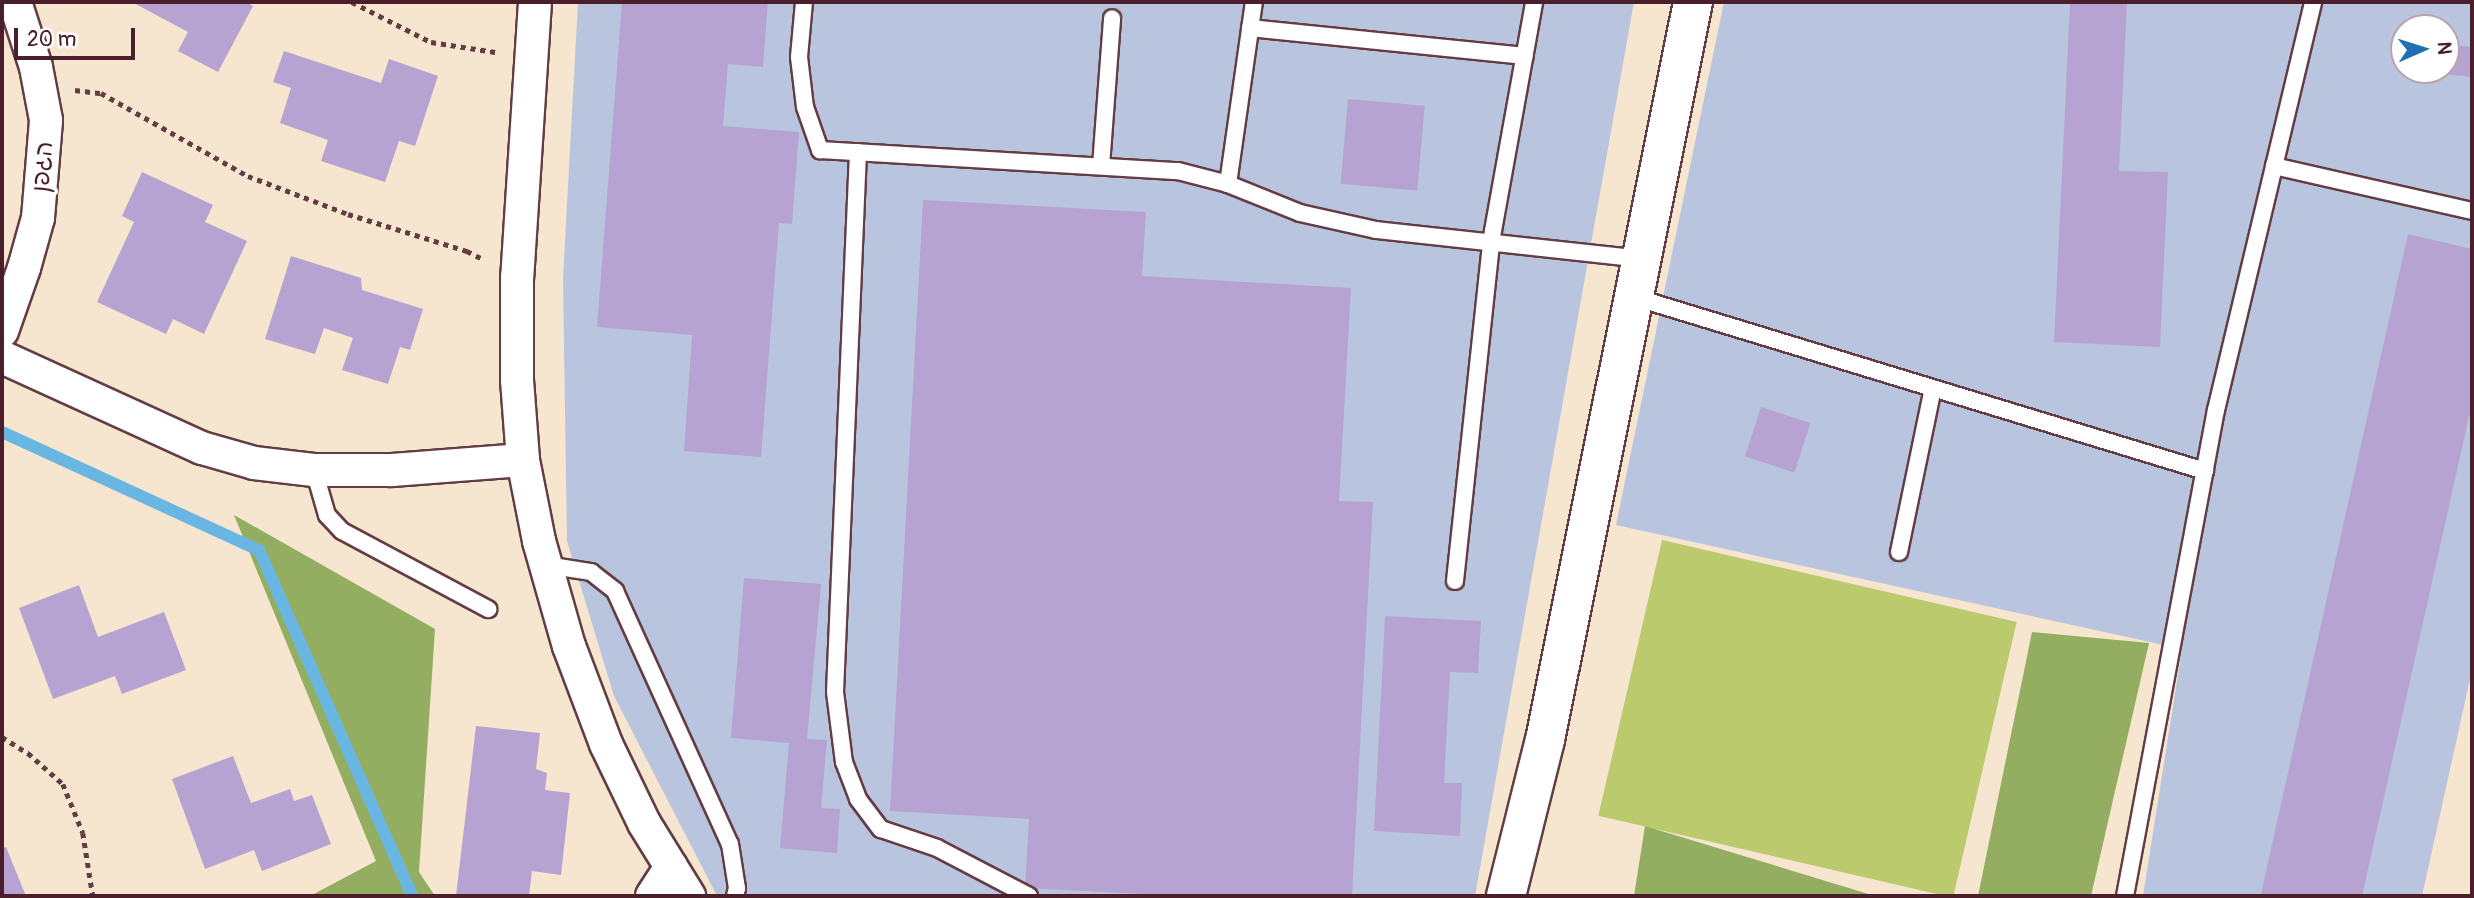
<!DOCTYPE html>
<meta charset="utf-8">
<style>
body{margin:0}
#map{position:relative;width:2474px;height:898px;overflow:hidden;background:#f6e5cf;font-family:Pangolin,"Playpen Sans Hebrew",sans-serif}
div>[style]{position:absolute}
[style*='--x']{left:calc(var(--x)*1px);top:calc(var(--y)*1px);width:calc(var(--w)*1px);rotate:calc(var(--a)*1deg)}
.industrial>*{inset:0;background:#b9c5de}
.green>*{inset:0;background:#baca6c;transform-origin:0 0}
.forest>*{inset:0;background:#93ae60}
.stream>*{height:12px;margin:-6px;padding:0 6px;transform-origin:6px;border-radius:6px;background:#6ab6e3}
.building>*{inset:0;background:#b7a3d1;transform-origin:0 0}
.path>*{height:4.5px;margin-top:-2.25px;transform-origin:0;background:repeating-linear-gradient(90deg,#643d44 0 5px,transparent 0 10px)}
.roads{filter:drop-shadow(2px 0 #643d44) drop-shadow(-2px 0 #643d44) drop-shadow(0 2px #643d44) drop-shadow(0 -2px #643d44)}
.service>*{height:16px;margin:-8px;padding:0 8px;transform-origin:8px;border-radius:8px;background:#fff}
.minor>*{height:32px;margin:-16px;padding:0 16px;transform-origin:16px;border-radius:16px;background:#fff}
.tertiary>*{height:38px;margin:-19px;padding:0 19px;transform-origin:19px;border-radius:19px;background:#fff}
span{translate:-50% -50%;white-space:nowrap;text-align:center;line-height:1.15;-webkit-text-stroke:7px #fff;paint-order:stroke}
.street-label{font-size:24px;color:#4a1f2b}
.frame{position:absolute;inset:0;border:4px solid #4a1f2b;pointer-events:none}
.north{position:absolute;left:2390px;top:14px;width:70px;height:70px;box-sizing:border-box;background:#fff;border:2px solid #b7a5aa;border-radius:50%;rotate:87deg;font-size:19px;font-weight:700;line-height:28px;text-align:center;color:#4a1f2b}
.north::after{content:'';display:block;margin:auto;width:24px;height:32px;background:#1f6fb2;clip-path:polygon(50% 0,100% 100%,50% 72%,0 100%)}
.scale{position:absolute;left:14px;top:28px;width:121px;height:32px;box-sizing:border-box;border:4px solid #4a1f2b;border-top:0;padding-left:9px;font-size:21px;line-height:24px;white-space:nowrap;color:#4a1f2b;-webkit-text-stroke:5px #fff;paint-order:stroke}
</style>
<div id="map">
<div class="industrial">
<div style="clip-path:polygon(578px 2px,1634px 2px,1475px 896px,717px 896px,614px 696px,567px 541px,563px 279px)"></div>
<div style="clip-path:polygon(evenodd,1724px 2px,2472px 2px,2472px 670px,2422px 896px,2143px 896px,2182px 649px,1616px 525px,1724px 2px,2404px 28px,2446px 28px,2446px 70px,2404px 70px,2404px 28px)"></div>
</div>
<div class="green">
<div style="left:1662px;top:540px;width:364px;height:283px;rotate:13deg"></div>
</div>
<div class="forest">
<div style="clip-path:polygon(234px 515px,435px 629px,419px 872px,435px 896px,310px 896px,376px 861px)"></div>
<div style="clip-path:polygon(2032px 632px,2149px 643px,2091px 896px,1978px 896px)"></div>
<div style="clip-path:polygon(1645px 826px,1875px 896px,1634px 896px)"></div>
</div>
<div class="stream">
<div style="--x:2;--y:432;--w:283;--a:24.7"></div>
<div style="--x:259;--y:550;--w:378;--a:66.1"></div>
</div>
<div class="building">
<div style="clip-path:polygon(132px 2px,246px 2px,253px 6px,218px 72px,178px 51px,188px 32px)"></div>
<div style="clip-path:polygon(622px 2px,768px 2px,763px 67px,728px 64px,723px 126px,799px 132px,792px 224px,779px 223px,761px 457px,684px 451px,692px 335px,597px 327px)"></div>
<div style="clip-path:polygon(2070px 2px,2127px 2px,2119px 171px,2168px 172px,2160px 347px,2054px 342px)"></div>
<div style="clip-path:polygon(2446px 44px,2472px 47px,2472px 77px,2434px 73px,2434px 70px,2446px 70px)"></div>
<div style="clip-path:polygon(284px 51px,381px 83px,389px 59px,438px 76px,415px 146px,399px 141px,385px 182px,321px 161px,328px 140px,280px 123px,291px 88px,273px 82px)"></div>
<div style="left:1348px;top:99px;width:77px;height:85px;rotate:5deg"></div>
<div style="clip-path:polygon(142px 172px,213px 205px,205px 222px,247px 241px,204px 334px,173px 319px,166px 334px,97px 302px,134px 222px,122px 216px)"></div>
<div style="clip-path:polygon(923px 200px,1146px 212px,1142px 276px,1351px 288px,1339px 501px,1373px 502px,1352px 896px,1181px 896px,1025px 888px,1029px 819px,890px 811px)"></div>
<div style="clip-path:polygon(2408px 234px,2472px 249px,2472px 403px,2362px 896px,2270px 896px,2261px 894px)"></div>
<div style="clip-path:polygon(291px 256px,361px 278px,362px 290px,423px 309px,410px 350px,400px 347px,388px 384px,342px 370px,353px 338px,324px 328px,315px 354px,265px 339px)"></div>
<div style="left:1761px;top:407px;width:52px;height:52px;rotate:18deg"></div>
<div style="clip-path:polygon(744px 578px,821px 584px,807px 739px,827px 740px,821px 808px,840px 809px,837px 853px,780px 848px,789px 743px,731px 738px)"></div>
<div style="clip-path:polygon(79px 585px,98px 637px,164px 612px,186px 670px,122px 694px,115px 676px,53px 699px,19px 608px)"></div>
<div style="clip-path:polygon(1385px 616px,1481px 621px,1478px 673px,1450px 672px,1444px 783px,1462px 783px,1460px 836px,1374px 831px)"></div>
<div style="clip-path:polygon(476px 726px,540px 733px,536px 769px,547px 773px,545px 790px,570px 793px,561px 875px,532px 871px,529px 896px,456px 896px)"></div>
<div style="clip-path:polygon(233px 756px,251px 803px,290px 789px,294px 801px,312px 795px,331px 844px,262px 871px,254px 850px,205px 869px,172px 779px)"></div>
<div style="clip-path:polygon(6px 847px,26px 896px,2px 896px,2px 849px)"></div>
</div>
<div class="path">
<div style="--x:352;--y:2;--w:89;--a:26.9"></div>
<div style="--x:431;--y:42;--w:65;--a:8.9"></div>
<div style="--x:75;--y:90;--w:26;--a:7"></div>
<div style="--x:101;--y:93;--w:169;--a:29.5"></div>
<div style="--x:248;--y:176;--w:107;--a:20.8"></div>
<div style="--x:348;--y:214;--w:125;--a:17.3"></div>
<div style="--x:467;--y:251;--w:16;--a:27"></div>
<div style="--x:2;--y:737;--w:31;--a:32"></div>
<div style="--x:28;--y:753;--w:47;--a:41.5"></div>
<div style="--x:63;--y:784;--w:53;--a:67.8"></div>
<div style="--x:83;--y:833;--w:64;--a:81"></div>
</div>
<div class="roads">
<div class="service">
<div style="--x:804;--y:2;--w:55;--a:95.2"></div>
<div style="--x:799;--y:57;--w:50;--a:83.2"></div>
<div style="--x:805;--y:107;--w:46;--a:70.8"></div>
<div style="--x:820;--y:150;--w:359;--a:3.4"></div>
<div style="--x:1178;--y:171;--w:52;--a:14.6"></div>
<div style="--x:1228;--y:184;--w:78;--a:21.9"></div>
<div style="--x:1300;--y:213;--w:78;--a:12.6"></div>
<div style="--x:1376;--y:230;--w:267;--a:6.2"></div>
<div style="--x:1250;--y:28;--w:276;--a:5.8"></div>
<div style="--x:858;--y:152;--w:540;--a:92.44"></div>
<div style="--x:835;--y:692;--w:71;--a:82.7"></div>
<div style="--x:844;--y:762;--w:40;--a:69"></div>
<div style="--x:858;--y:799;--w:38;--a:53"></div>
<div style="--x:881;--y:829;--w:59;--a:18.7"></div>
<div style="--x:937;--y:848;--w:104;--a:27.6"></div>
<div style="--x:1101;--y:166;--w:148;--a:-85.7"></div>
<div style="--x:2274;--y:166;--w:203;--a:12.8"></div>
<div style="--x:1228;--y:184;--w:184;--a:-81.9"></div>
<div style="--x:1634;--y:297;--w:597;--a:16.95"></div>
<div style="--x:314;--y:470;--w:47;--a:73.9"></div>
<div style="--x:327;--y:515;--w:22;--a:47"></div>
<div style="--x:342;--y:531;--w:166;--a:28.1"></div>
<div style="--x:1899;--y:552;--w:167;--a:-78.3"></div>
<div style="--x:546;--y:565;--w:46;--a:8.8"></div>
<div style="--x:591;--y:572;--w:31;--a:38"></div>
<div style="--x:615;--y:591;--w:278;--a:65.6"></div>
<div style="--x:730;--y:844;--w:45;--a:81"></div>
<div style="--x:737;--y:888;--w:8;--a:104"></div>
<div style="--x:1455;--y:581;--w:341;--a:-83.9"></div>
<div style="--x:1491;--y:242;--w:244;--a:-79.8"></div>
<div style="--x:2125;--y:896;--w:494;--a:-79.4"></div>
<div style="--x:2216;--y:410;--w:419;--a:-76.6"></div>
</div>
<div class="minor">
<div style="--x:535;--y:2;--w:276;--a:93.7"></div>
<div style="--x:517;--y:277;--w:103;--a:90"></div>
<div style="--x:517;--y:380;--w:80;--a:85.7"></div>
<div style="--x:523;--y:460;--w:83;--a:78.8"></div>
<div style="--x:539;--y:541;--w:109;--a:74.1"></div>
<div style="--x:569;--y:646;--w:105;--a:69.3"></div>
<div style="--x:606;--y:744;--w:88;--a:64.3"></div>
<div style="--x:644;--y:823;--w:86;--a:58.3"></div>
<div style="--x:2;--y:331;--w:67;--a:-70.8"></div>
<div style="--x:24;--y:268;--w:52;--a:-74.4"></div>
<div style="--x:38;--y:218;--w:98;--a:-85.3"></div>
<div style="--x:46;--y:120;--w:54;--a:-100.7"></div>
<div style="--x:36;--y:67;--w:68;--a:-107.9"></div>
<div style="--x:2;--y:357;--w:220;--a:24.5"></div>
<div style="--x:202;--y:448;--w:54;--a:16.1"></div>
<div style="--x:254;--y:463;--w:60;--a:6.7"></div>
<div style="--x:314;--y:470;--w:78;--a:0"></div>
<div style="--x:392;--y:470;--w:131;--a:-4.4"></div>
<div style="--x:652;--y:896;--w:35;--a:-57"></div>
</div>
<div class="tertiary">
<div style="--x:1506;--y:896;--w:161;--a:-76"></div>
<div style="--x:1545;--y:740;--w:753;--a:-78.66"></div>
</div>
</div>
<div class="street-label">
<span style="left:43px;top:167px;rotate:-85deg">הגפן</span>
</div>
<div class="frame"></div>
<div class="north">N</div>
<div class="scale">20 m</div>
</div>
